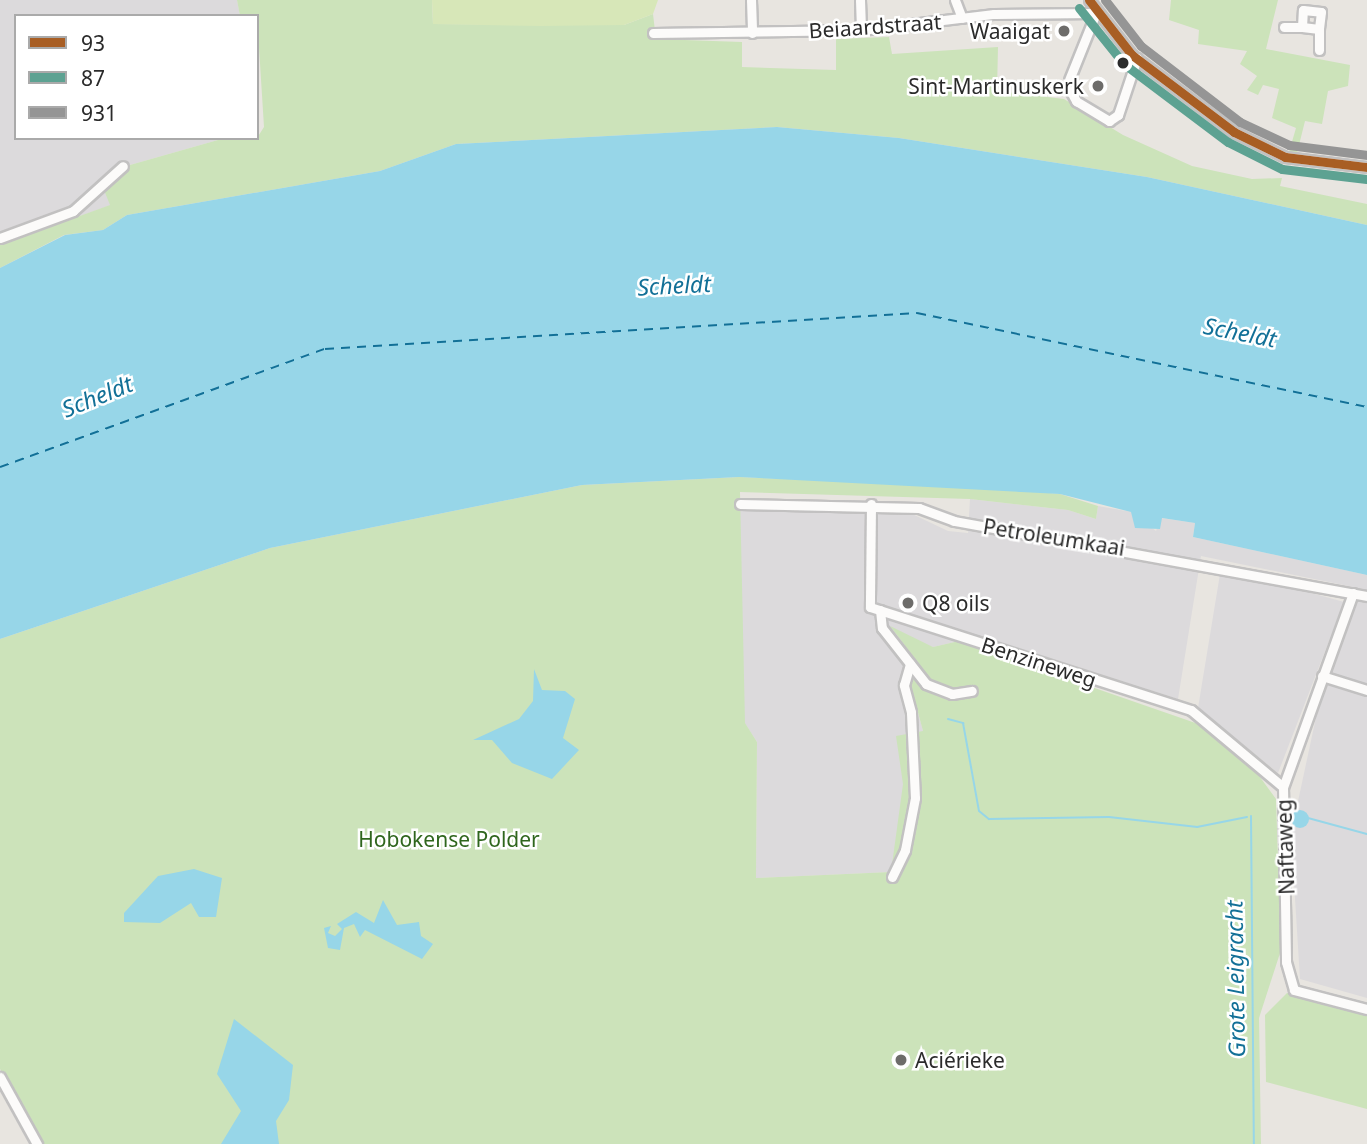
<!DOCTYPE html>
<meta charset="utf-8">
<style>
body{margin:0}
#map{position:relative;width:1367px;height:1144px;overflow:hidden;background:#e8e5e0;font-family:"Noto Sans",sans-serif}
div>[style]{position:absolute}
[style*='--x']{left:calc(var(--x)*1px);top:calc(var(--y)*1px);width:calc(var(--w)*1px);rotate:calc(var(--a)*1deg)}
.industrial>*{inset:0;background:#dcdadc}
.green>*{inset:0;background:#cce3ba}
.pitch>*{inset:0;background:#d7e7b8}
.water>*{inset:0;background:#97d6e8}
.round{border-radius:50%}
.stream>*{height:2px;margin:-1px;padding:0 1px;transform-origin:1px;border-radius:1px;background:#97d6e8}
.ferry>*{height:2px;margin-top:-1px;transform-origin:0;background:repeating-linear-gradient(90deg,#127097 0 9px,transparent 0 16px)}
.roads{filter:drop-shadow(2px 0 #c2c1c1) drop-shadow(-2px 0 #c2c1c1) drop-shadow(0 2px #c2c1c1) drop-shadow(0 -2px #c2c1c1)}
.minor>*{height:9px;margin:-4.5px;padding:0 4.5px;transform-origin:4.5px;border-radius:4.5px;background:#fcfbfa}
.bus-1>*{height:9px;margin:-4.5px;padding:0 4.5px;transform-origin:4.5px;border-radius:4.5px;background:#a85e24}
.bus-2>*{height:9px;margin:-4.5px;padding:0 4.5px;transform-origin:4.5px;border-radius:4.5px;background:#5da292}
.bus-3>*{height:9px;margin:-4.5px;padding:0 4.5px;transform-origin:4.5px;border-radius:4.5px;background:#959595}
.dots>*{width:19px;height:19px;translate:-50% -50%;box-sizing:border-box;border:4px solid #fff;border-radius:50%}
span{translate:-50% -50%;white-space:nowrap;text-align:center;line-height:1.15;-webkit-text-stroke:5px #fff;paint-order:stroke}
.street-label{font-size:21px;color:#2b2b2b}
.poi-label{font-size:21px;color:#2b2b2b}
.right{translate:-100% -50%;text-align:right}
.left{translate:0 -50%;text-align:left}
.park-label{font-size:21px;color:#2f661d}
.water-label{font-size:23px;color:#127097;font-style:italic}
.legend{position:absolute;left:14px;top:14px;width:245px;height:126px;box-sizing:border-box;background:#fff;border:2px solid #aaa;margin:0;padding:9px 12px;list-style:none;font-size:21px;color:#2b2b2b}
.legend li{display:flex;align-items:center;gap:14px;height:35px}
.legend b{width:35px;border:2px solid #aaa}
</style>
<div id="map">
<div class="industrial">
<div style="clip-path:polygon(0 0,237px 0,240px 16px,16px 16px,16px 138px,225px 138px,130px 165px,105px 189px,111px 205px,0 245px)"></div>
<div style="clip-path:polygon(970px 499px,1068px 510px,1096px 519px,1098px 506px,1132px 512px,1156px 531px,1161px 518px,1195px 523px,1193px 537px,1367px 575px,1367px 998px,1300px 979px,1291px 834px,1321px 694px,1363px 589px,1201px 556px,1178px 699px,1007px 645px,1003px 657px,959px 641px,933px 647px,891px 631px,919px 664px,910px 683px,923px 731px,923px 792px,891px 872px,756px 878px,757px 742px,744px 722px,739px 509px,908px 512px,948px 531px,968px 533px)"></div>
<div style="clip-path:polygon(1221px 568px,1344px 602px,1278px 773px,1198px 708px)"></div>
</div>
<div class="green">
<div style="clip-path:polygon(237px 0,432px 0,433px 24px,624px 25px,653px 14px,656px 39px,742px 42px,742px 67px,836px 70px,836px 39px,889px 37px,892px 54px,998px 47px,997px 91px,1064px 99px,1123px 135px,1192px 166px,1252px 179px,1282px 178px,1280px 186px,1367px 204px,1367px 225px,1147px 177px,899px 138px,777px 127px,456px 144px,380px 171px,127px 215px,103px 230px,64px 235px,0 268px,0 245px,110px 205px,104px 190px,130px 165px,225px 138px,257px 138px,264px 127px,257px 16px,240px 16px)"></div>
<div style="clip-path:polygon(1171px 0,1278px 0,1266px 49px,1350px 65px,1348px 86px,1328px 91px,1322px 124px,1305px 121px,1297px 153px,1289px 152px,1296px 128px,1272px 118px,1279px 89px,1263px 85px,1258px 95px,1247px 90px,1257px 76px,1240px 64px,1247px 51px,1198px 44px,1199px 30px,1169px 20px)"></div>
<div style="clip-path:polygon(739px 477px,970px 486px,1060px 494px,1098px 506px,1096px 519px,1068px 510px,970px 499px,740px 492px,745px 723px,757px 742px,756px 878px,891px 872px,903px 784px,896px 736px,923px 731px,910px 683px,919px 664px,890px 626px,933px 647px,959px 641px,1207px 727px,1246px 758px,1276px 799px,1281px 950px,1259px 1018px,1261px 1144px,43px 1144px,0 1069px,0 639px,270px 548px,582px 485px)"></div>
<div style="clip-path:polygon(1287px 993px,1367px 1016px,1367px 1109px,1266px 1082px,1265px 1015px)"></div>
</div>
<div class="pitch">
<div style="clip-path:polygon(432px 0,658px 0,653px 14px,624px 25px,541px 26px,433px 24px)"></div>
</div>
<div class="water">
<div style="clip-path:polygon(777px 127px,899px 138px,1147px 177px,1367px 225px,1367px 575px,1193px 537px,1195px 523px,1162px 518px,1160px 529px,1135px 528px,1131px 512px,1060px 494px,739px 477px,582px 485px,270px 548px,0 639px,0 268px,65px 235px,103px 230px,127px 215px,380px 171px,456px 144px)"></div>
<div style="clip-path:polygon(534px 669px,542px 690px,565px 691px,575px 699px,563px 738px,579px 750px,552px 779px,512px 763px,492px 740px,473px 740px,519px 719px,533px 701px)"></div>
<div class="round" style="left:1291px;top:810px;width:18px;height:18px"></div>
<div style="clip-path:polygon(194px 869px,222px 878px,216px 917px,199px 917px,191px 903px,160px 923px,124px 922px,124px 913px,158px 876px)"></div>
<div style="clip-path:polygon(383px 900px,397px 925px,419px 922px,421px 936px,433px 944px,422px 959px,365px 930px,360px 937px,354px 924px,344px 928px,340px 950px,328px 948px,324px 928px,331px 926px,328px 933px,335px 936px,342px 929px,337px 924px,356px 912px,374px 923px)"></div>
<div style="clip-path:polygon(234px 1019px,293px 1065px,289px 1100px,276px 1121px,279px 1144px,221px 1144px,241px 1111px,217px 1074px)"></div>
</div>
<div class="stream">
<div style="--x:948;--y:719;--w:16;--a:15"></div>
<div style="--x:963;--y:723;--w:89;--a:79.7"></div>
<div style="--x:979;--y:811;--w:13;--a:39"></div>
<div style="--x:989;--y:819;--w:120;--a:-1"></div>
<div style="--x:1109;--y:817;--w:89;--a:6.5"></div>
<div style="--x:1197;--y:827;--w:51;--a:-11.3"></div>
<div style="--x:1251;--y:816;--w:328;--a:89.5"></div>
<div style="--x:1308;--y:818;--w:61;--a:15.2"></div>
</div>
<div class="ferry">
<div style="--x:0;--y:467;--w:346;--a:-20"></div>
<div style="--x:325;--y:349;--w:593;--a:-3.48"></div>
<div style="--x:917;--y:313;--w:460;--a:11.8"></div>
</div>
<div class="roads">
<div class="minor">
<div style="--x:751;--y:0;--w:33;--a:88"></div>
<div style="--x:860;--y:0;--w:30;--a:88"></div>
<div style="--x:955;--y:0;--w:19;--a:69"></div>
<div style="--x:1089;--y:0;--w:70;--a:52"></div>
<div style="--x:1132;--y:55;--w:128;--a:37"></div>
<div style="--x:1234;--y:132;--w:57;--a:26.1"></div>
<div style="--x:1285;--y:157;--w:83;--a:7"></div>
<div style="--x:1303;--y:10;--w:18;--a:6"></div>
<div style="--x:1321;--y:12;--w:17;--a:97"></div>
<div style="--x:1319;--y:29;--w:17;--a:-173"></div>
<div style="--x:1302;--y:27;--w:17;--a:-87"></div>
<div style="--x:1284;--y:27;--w:18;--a:0"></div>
<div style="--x:653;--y:33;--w:208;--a:-0.8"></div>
<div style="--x:861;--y:30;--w:134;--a:-6.9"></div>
<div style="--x:994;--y:14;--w:102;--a:-0.6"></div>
<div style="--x:1319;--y:50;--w:21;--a:-90"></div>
<div style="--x:1069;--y:80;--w:72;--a:-68.1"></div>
<div style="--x:1070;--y:90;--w:13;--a:61"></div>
<div style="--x:1076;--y:101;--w:39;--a:31"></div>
<div style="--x:1109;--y:121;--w:11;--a:-34"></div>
<div style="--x:1118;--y:115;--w:60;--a:-71.6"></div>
<div style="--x:0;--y:238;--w:78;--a:-20.3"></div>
<div style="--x:73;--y:211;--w:67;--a:-42"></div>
<div style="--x:740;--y:504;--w:179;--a:1.3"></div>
<div style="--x:919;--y:508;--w:37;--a:20"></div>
<div style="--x:954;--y:521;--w:420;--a:10.3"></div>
<div style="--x:871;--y:504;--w:103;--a:90.6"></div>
<div style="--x:870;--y:607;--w:337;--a:17.8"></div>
<div style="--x:1191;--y:710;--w:120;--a:39.9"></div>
<div style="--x:1353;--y:593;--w:206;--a:109.8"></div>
<div style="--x:1283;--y:787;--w:175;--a:89"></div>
<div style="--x:1286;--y:962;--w:29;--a:74"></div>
<div style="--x:1294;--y:990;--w:75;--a:14.6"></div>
<div style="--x:880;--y:610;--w:18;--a:84"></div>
<div style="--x:882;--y:628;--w:71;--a:51.8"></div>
<div style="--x:926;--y:684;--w:28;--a:21"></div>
<div style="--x:952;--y:694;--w:20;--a:-9"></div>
<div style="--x:1322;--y:676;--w:47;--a:17.3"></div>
<div style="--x:892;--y:877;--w:30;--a:-64"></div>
<div style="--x:905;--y:850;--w:53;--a:-79.1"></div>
<div style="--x:915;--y:798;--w:86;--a:-92.7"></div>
<div style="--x:911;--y:712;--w:28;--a:-105"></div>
<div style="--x:904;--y:685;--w:22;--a:-74"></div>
<div style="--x:0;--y:1077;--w:77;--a:61.1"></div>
</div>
</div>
<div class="bus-1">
<div style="--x:1089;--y:0;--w:70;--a:52"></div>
<div style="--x:1132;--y:55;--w:128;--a:37"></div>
<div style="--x:1234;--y:132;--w:57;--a:26.1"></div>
<div style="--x:1285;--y:157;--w:83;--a:7"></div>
</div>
<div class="bus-2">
<div style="--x:1079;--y:8;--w:72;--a:51.2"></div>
<div style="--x:1124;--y:64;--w:130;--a:36.9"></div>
<div style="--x:1228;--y:142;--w:60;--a:26.6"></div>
<div style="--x:1282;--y:169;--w:85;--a:6.8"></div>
</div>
<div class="bus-3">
<div style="--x:1105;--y:0;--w:58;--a:52"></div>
<div style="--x:1141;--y:46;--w:125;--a:37.5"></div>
<div style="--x:1240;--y:122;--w:54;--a:25.1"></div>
<div style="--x:1289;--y:145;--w:79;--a:7.3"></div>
</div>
<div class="dots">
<div style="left:1064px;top:31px;background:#6d6c6a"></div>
<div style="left:1123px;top:63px;background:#2b2b2b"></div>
<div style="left:1098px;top:86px;background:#6d6c6a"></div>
<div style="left:908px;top:603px;background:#6d6c6a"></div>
<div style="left:901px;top:1060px;background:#6d6c6a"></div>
</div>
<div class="street-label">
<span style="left:875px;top:26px;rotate:-4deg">Beiaardstraat</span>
<span style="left:1054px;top:537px;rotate:9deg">Petroleumkaai</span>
<span style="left:1039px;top:662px;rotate:18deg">Benzineweg</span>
<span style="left:1285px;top:847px;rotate:-92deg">Naftaweg</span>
</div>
<div class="poi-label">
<span class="right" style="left:1050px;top:31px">Waaigat</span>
<span class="right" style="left:1084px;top:86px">Sint-Martinuskerk</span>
<span class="left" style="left:922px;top:603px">Q8 oils</span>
<span class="left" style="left:915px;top:1060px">Aciérieke</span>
</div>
<div class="park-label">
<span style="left:449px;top:839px">Hobokense Polder</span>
</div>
<div class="water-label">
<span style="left:674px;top:285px;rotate:-3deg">Scheldt</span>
<span style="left:1240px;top:332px;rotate:11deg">Scheldt</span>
<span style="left:97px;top:396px;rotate:-22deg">Scheldt</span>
<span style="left:1235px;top:979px;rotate:-91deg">Grote Leigracht</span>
</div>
<ul class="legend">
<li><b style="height:9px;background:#a85e24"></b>93</li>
<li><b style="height:9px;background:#5da292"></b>87</li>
<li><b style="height:9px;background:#959595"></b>931</li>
</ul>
</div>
